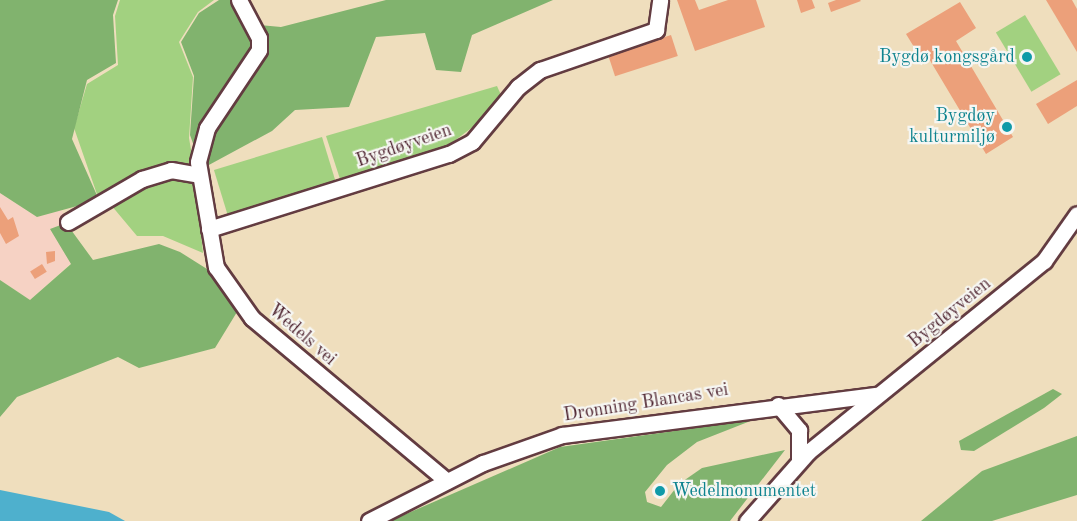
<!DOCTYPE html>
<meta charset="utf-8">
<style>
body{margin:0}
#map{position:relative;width:1077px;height:521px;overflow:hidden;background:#efdebd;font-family:"Old Standard TT",serif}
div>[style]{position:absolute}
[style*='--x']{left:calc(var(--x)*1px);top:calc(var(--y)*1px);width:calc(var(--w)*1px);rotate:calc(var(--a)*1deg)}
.built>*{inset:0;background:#f6d2c4}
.green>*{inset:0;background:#a2d180;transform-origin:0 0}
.forest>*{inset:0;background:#81b36e}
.water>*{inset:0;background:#4eb0cd}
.building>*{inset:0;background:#eca07a;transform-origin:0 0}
.roads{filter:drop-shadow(2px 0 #633c41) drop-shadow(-2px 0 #633c41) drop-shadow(0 2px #633c41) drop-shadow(0 -2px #633c41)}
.minor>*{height:15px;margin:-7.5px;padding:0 7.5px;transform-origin:7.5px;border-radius:7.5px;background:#fff}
.dots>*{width:16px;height:16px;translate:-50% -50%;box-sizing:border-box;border:3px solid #f6f6f2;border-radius:50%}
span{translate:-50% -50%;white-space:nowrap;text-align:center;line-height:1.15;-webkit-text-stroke:4.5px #f6f6f2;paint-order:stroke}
.culture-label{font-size:18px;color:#0d838f}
.right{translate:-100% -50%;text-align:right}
.left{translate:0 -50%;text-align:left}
.street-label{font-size:18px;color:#4a1f2b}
</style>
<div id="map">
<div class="built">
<div style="clip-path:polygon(0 193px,37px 217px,62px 210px,66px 223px,50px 229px,71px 263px,30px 300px,0 280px)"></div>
</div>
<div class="green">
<div style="clip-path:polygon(120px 0,214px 0,198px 12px,179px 42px,193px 77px,189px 138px,194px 167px,99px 200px,74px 128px,87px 84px,118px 65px,115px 16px)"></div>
<div style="left:1025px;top:15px;width:69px;height:34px;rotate:59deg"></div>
<div style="clip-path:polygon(497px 86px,501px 95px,482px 120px,449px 145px,340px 179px,326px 136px)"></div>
<div style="left:322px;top:137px;width:47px;height:113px;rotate:73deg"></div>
<div style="clip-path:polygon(176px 175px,196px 180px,203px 253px,163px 236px,137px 236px,111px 205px,147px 182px)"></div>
</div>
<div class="forest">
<div style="clip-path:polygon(0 0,118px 0,113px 15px,116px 63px,87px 80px,72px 139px,99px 200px,37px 217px,0 193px)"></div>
<div style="clip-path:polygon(219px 0,235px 0,249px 24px,281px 27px,386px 0,553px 0,472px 35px,461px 72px,436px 70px,425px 33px,376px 37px,349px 107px,295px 110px,272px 131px,207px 166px,200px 163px,190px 135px,194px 76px,181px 42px,199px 13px)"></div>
<div style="clip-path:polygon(66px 223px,93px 260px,159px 244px,180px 252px,207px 269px,237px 312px,215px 348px,139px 368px,118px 357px,17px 397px,0 417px,0 280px,30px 300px,71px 264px,50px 229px)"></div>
<div style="clip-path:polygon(1053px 389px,1062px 394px,1044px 408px,974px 451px,961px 450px,959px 441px)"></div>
<div style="clip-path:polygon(753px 420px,697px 442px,667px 465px,645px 492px,647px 502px,661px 507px,679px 484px,702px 468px,785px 450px,730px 521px,390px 521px,560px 447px)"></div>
<div style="clip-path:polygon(1077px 436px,1077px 495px,992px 521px,921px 521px,982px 471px)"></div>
</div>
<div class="water">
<div style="clip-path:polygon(0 490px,109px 512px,125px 521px,0 521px)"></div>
</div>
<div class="building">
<div style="clip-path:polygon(677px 0,695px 0,699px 10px,728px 0,756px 0,765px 27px,695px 51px)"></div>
<div style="clip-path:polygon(797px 0,812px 0,815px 8px,801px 13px)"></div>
<div style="clip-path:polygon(836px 0,860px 0,861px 1px,831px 12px,828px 3px)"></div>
<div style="clip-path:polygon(1046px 0,1072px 0,1077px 9px,1077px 52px)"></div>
<div style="clip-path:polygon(960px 2px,976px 28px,956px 41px,1013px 137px,986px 154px,928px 57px,922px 60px,906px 34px)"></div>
<div style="left:671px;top:35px;width:22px;height:66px;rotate:72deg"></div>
<div style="clip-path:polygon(1077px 80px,1077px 106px,1048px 124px,1036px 104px)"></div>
<div style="clip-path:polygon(0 207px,8px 220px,13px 217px,19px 236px,6px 244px,0 233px)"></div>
<div style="clip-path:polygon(55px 251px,55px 261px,47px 264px,46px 252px)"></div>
<div style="left:42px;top:264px;width:9px;height:14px;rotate:58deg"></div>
</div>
<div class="roads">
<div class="minor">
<div style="--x:239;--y:0;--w:43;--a:62.2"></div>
<div style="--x:259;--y:38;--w:12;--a:90"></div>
<div style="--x:259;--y:50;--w:94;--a:123.7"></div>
<div style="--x:207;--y:128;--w:35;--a:105"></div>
<div style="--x:198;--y:162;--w:107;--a:80.3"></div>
<div style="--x:216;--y:267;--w:62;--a:54.8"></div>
<div style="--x:252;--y:318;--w:254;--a:39.9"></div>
<div style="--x:68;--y:222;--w:86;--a:-30.2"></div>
<div style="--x:142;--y:179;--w:30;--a:-17"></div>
<div style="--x:171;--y:170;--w:27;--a:10"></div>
<div style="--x:209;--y:229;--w:251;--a:-17.4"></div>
<div style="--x:449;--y:154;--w:26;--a:-28"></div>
<div style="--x:472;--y:142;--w:72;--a:-50.1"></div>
<div style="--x:518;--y:87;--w:28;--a:-38"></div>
<div style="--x:540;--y:70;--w:123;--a:-19"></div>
<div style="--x:656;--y:30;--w:30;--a:-82"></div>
<div style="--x:778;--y:405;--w:33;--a:50"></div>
<div style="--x:799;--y:430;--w:30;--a:90"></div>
<div style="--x:369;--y:521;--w:128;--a:-27"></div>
<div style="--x:483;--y:463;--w:84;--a:-19.5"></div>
<div style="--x:562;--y:435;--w:316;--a:-7.3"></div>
<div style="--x:747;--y:521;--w:92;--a:-48.5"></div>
<div style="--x:808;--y:452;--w:304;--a:-39"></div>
<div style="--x:1044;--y:261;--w:57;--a:-54.9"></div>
</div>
</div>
<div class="dots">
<div style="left:1027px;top:57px;background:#0f9aa8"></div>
<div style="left:1007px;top:127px;background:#0f9aa8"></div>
<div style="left:660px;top:491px;background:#0f9aa8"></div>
</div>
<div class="culture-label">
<span class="right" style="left:1015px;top:57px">Bygdø kongsgård</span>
<span class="right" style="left:995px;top:127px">Bygdøy<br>kulturmiljø</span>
<span class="left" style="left:672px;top:491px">Wedelmonumentet</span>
</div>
<div class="street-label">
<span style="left:404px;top:146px;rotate:-19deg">Bygdøyveien</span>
<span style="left:950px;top:313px;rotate:-39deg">Bygdøyveien</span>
<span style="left:302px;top:335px;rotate:41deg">Wedels vei</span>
<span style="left:646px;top:403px;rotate:-9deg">Dronning Blancas vei</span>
</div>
</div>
